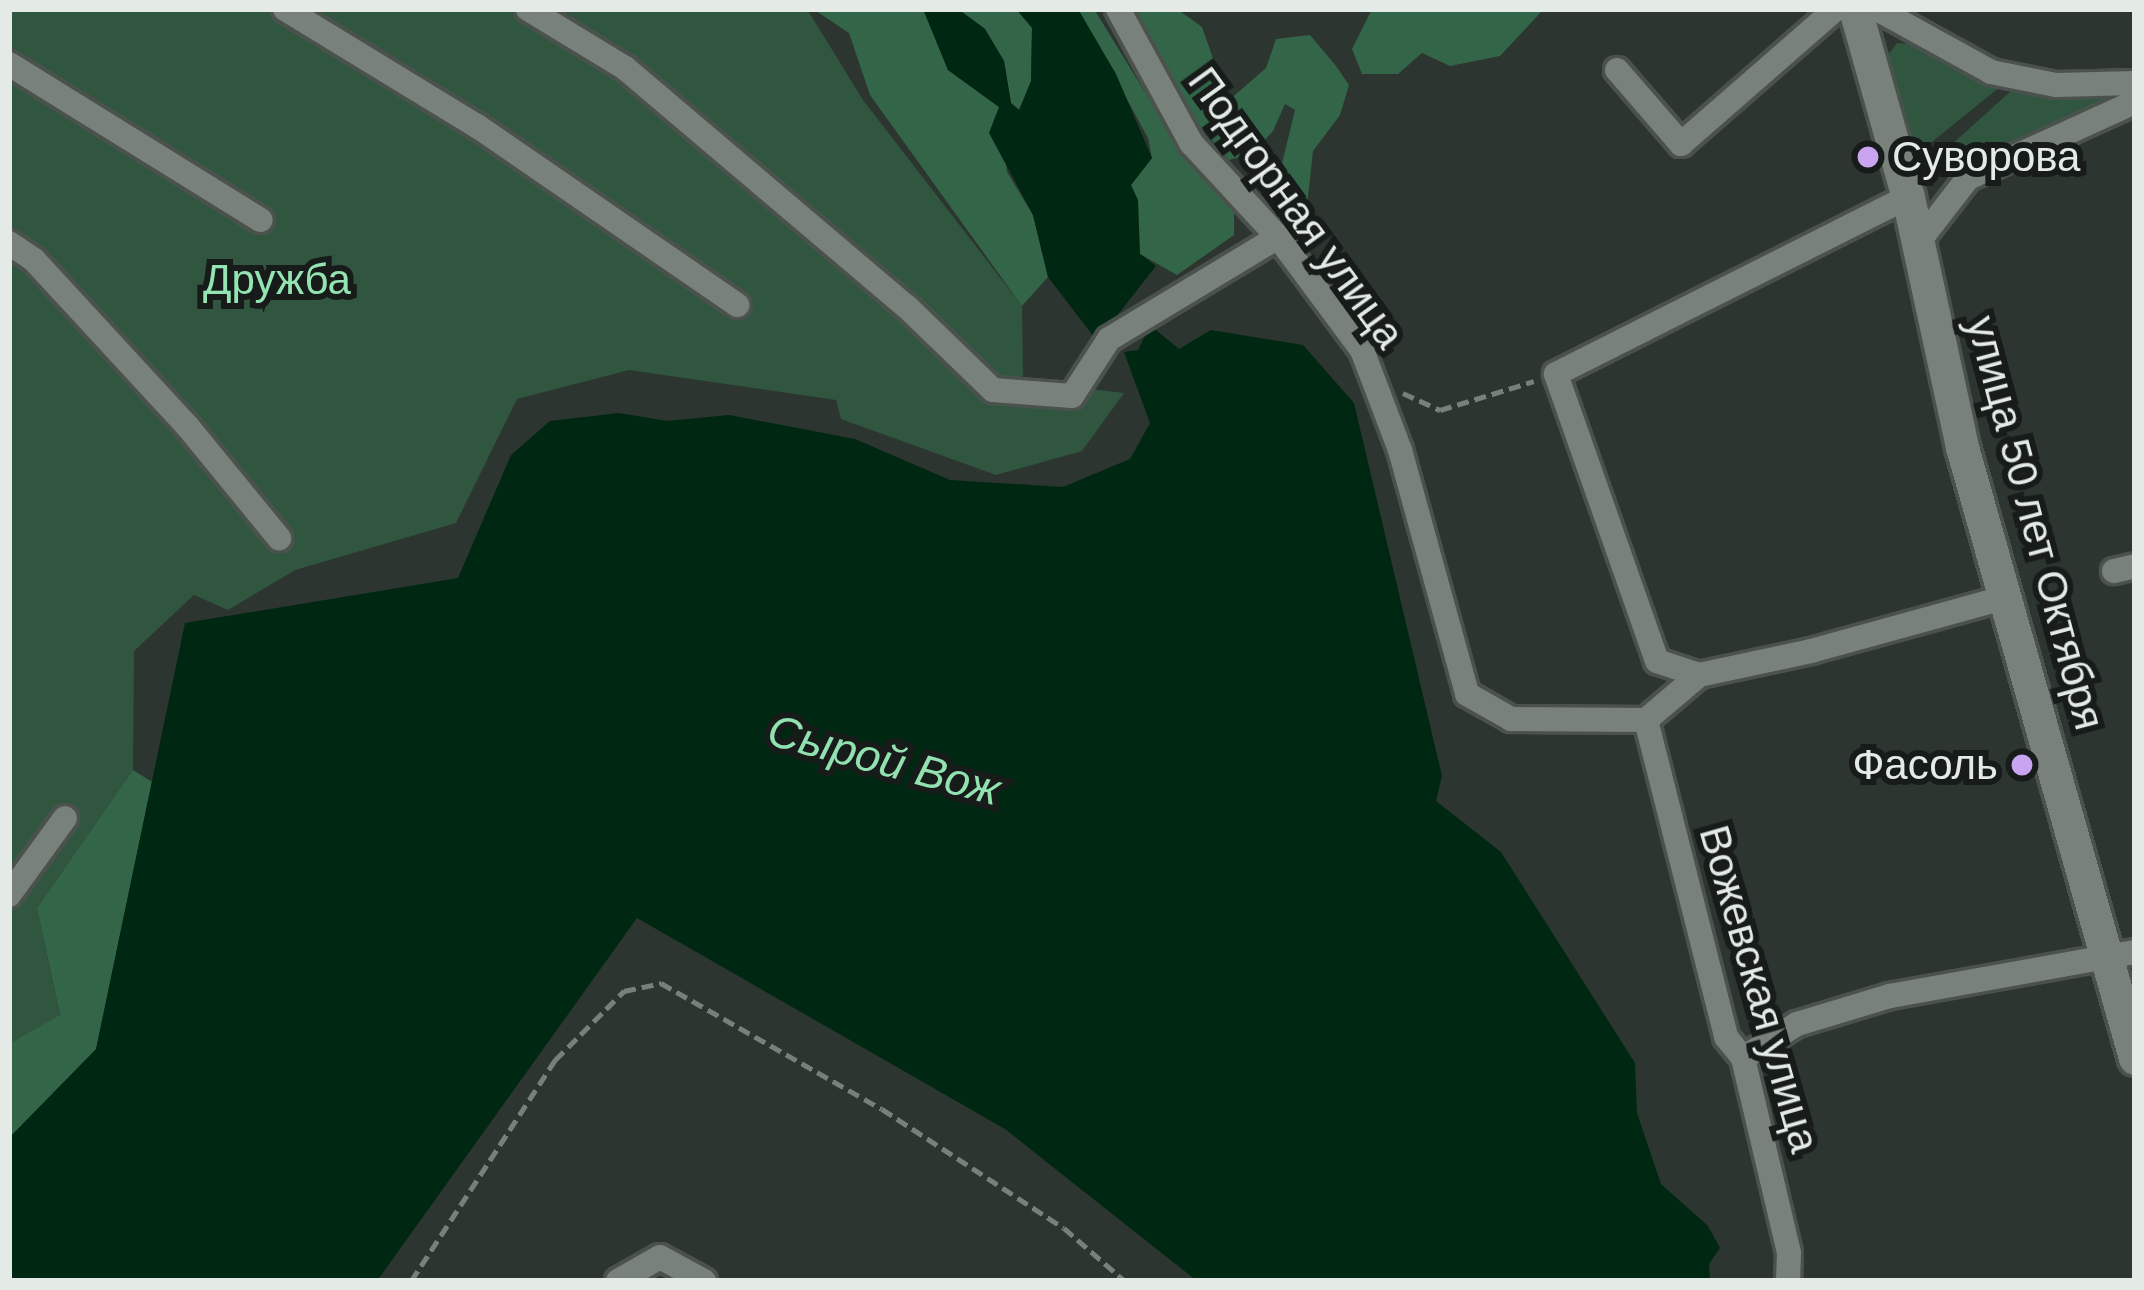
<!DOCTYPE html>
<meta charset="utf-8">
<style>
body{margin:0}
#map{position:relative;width:2144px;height:1290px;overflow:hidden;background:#2c352f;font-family:Helvetica,sans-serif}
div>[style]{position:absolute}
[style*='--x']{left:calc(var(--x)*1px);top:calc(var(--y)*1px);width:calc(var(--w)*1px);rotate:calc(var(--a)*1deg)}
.green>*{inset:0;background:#31563f}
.forest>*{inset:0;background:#336648}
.water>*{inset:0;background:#002712}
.path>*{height:4.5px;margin-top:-2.25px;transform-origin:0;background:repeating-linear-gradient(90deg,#78807b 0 12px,transparent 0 18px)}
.roads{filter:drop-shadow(3px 0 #4b524d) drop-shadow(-3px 0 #4b524d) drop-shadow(0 3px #4b524d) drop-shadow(0 -3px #4b524d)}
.street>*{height:24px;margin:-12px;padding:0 12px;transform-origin:12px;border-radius:12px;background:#78827b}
.secondary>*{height:33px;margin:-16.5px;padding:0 16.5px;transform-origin:16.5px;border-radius:16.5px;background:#78827b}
.dots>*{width:33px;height:33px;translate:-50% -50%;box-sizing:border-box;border:6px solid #171b19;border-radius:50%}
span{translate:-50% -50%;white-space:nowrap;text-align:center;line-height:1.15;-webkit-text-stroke:12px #171b19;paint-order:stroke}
.poi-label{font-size:42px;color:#e4eae6}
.left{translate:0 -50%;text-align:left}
.right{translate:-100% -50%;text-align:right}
.street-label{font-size:42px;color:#e4eae6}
.park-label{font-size:42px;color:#94e3b2}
.water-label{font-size:45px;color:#92e1b0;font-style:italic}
.frame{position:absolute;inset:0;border:12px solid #e4eae6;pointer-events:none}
</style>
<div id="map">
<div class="green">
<div style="clip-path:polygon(9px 9px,807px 9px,863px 100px,1022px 306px,1023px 381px,1124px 393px,1082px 451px,996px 475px,841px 419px,836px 400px,629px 370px,517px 399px,456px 523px,295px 570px,228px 610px,194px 595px,134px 651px,133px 770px,37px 908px,60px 1016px,9px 1044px)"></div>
<div style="clip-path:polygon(1897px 43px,1913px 44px,1961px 69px,2005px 83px,1918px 153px,1904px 146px,1884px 60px)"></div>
<div style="clip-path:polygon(2126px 88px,2127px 97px,1969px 167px,1951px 160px,1950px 146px,2012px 90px,2075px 100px)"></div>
</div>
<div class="forest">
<div style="clip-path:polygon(813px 9px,923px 9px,948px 70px,999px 107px,1007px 172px,1033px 215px,1048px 277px,1022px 306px,870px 95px,849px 33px)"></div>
<div style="clip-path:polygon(958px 9px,1016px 9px,1032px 27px,1031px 81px,1020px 110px,1011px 103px,1004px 61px,985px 29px)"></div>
<div style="clip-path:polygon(1078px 9px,1094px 9px,1183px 154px,1234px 211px,1234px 235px,1177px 275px,1140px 254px,1131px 185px,1152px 158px,1148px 138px)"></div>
<div style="clip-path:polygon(1127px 9px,1177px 9px,1202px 27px,1228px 101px,1266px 68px,1276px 39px,1310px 35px,1336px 66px,1349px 85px,1340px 115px,1313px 151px,1305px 224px,1286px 223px,1274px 196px,1295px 110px,1285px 104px,1273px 131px,1253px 153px,1229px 160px,1198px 124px)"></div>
<div style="clip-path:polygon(1372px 9px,1544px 9px,1500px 56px,1450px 66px,1422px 53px,1398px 74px,1362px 74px,1352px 49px)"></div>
<div style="clip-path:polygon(133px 770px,152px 782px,96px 1050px,9px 1138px,9px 1044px,60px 1015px,37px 908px)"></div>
</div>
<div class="water">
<div style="clip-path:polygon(923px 9px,958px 9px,985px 29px,1004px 61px,1011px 103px,1019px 110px,1031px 81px,1032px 28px,1016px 9px,1078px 9px,1116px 74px,1152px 158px,1131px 185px,1138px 200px,1140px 254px,1156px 266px,1097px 341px,1048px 277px,1033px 215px,989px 133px,999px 107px,948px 70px)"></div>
<div style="clip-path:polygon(1150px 325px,1179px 349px,1211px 330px,1303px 345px,1354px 403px,1442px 776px,1436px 801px,1501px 852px,1635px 1063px,1637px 1113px,1661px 1184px,1708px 1226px,1720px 1248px,1709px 1264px,1710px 1281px,1197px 1281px,1005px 1129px,637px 918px,377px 1281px,9px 1281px,9px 1138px,96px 1049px,185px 623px,458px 578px,511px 455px,550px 421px,619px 413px,667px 421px,729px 415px,855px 439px,950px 480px,1063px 487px,1130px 459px,1150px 423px,1124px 352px,1138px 350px)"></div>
</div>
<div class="path">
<div style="--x:1403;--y:393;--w:41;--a:24.7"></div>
<div style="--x:1440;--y:410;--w:98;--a:-17.1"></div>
<div style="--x:411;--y:1281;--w:264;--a:-56.9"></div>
<div style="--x:555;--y:1060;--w:98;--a:-45"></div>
<div style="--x:624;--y:991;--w:38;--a:-12"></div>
<div style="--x:661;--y:983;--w:254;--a:29.7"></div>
<div style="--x:882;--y:1109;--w:217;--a:33.2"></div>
<div style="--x:1064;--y:1228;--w:81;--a:41"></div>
</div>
<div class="roads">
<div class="street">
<div style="--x:285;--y:9;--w:225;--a:31.4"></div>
<div style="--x:477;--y:126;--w:316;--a:34.5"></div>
<div style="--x:528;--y:9;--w:114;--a:31.3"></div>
<div style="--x:625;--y:68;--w:368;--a:40.3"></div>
<div style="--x:906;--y:306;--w:121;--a:44"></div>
<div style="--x:993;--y:390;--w:79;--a:4.3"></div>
<div style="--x:1072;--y:396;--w:68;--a:-57"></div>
<div style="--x:1109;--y:339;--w:197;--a:-31.1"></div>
<div style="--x:1118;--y:9;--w:153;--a:61.4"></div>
<div style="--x:1191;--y:143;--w:128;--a:47.2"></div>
<div style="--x:1278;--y:237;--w:141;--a:53.4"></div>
<div style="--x:1362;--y:350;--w:107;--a:69.2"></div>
<div style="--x:1400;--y:450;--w:253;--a:74.6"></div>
<div style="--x:1467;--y:694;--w:51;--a:29.6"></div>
<div style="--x:1511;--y:719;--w:135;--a:0.4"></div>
<div style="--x:1877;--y:9;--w:130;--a:28.9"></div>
<div style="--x:1991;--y:72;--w:66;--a:11.3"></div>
<div style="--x:2056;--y:85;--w:79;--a:-1.5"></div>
<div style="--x:9;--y:64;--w:296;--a:31.8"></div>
<div style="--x:1617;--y:70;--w:98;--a:49.1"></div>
<div style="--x:1681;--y:144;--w:206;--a:-41.1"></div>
<div style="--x:9;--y:243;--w:30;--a:34"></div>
<div style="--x:34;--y:260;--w:227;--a:47.3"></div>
<div style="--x:188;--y:427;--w:144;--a:50.7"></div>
<div style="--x:1917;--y:244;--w:83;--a:-52.3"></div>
<div style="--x:1968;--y:178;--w:183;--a:-24.5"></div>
<div style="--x:2114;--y:571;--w:22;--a:-13"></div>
<div style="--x:1699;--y:675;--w:44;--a:-161.6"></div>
<div style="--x:1657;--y:661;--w:304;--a:-109.4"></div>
<div style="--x:1556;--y:374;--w:394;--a:-26.7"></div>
<div style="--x:1646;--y:720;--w:327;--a:75.8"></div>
<div style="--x:1726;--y:1037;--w:27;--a:51"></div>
<div style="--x:1743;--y:1058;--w:200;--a:76.7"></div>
<div style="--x:1789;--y:1253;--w:28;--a:92"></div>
<div style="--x:1646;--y:720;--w:70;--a:-40.3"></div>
<div style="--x:1699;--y:675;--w:115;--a:-12.1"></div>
<div style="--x:1811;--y:651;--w:200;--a:-15.4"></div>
<div style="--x:9;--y:895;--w:95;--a:-54"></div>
<div style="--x:1743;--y:1058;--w:64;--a:-32.2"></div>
<div style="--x:1797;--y:1024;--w:97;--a:-16.8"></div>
<div style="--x:1890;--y:996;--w:249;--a:-10.2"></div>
<div style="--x:618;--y:1281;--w:48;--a:-29.7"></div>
<div style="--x:660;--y:1257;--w:50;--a:28.6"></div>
</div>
<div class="secondary">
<div style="--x:1855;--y:9;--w:195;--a:74.3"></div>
<div style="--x:1908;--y:197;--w:256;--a:77.8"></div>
<div style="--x:1962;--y:447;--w:635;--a:74.19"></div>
</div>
</div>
<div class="dots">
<div style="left:1868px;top:157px;background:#c8a5ee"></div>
<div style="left:2022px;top:765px;background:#c8a5ee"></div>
</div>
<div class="poi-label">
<span class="left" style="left:1892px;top:157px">Суворова</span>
<span class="right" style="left:1998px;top:765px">Фасоль</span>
</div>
<div class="street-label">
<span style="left:1296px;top:208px;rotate:54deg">Подгорная улица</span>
<span style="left:2035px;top:523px;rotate:75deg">улица 50 лет Октября</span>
<span style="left:1759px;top:989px;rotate:74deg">Вожевская улица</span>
</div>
<div class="park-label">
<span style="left:277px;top:280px">Дружба</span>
</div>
<div class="water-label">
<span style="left:884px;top:760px;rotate:15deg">Сырой Вож</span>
</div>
<div class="frame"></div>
</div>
